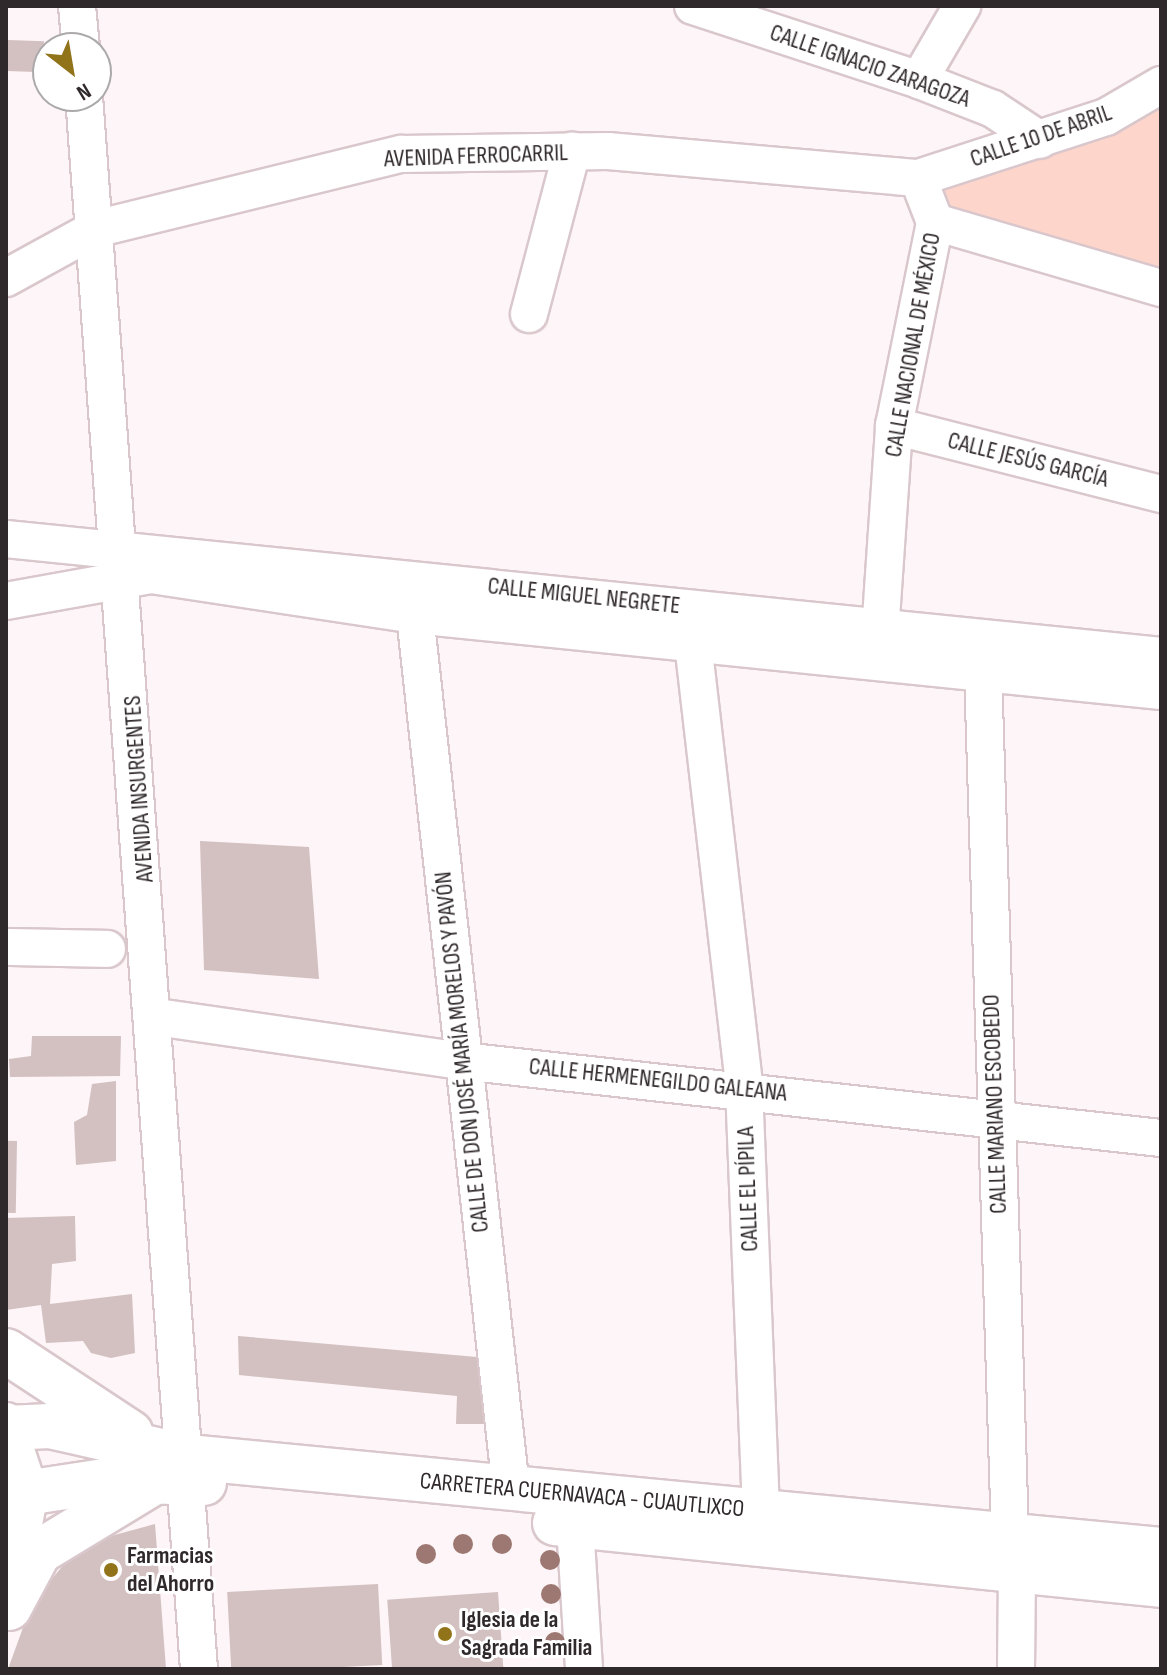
<!DOCTYPE html>
<meta charset="utf-8">
<style>
body{margin:0}
#map{position:relative;width:1167px;height:1675px;overflow:hidden;background:#fdf5f7;font-family:"Sofia Sans Condensed",sans-serif}
div>[style]{position:absolute}
[style*='--x']{left:calc(var(--x)*1px);top:calc(var(--y)*1px);width:calc(var(--w)*1px);rotate:calc(var(--a)*1deg)}
.green>*{inset:0;background:#fed5cb}
.building>*{inset:0;background:#d3c0c1;transform-origin:0 0}
.roads{filter:drop-shadow(2px 0 #d9c7cc) drop-shadow(-2px 0 #d9c7cc) drop-shadow(0 2px #d9c7cc) drop-shadow(0 -2px #d9c7cc)}
.minor>*{height:36px;margin:-18px;padding:0 18px;transform-origin:18px;border-radius:18px;background:#fff}
.major>*{height:44px;margin:-22px;padding:0 22px;transform-origin:22px;border-radius:22px;background:#fff}
.trees>*{width:20px;height:20px;margin:-10px;border-radius:50%;background:#9d7771}
.dots>*{width:22px;height:22px;translate:-50% -50%;box-sizing:border-box;border:4px solid #fff;border-radius:50%}
span{translate:-50% -50%;white-space:nowrap;text-align:center;line-height:1.15;-webkit-text-stroke:6px #fff;paint-order:stroke}
.street-label{font-size:24px;color:#30292b}
.poi-label{font-size:24px;color:#30292b;font-weight:700}
.left{translate:0 -50%;text-align:left}
.frame{position:absolute;inset:0;border:8px solid #30292b;pointer-events:none}
.north{position:absolute;left:32px;top:32px;width:80px;height:80px;box-sizing:border-box;background:#fff;border:2px solid #aca9aa;border-radius:50%;rotate:149deg;font-size:22px;font-weight:700;line-height:32px;text-align:center;color:#30292b}
.north::after{content:'';display:block;margin:auto;width:28px;height:36px;background:#917319;clip-path:polygon(50% 0,100% 100%,50% 72%,0 100%)}
</style>
<div id="map">
<div class="green">
<div style="clip-path:polygon(1161px 85px,1161px 288px,935px 222px,918px 178px)"></div>
</div>
<div class="building">
<div style="left:8px;top:40px;width:36px;height:31px;rotate:2deg"></div>
<div style="clip-path:polygon(200px 841px,309px 847px,319px 979px,204px 970px)"></div>
<div style="clip-path:polygon(32px 1036px,121px 1036px,120px 1076px,10px 1077px,9px 1059px,31px 1056px)"></div>
<div style="clip-path:polygon(116px 1081px,116px 1161px,76px 1165px,74px 1122px,87px 1115px,92px 1084px)"></div>
<div style="left:17px;top:1141px;width:72px;height:11px;rotate:91deg"></div>
<div style="clip-path:polygon(75px 1216px,76px 1261px,52px 1264px,50px 1304px,132px 1294px,135px 1353px,111px 1358px,91px 1353px,83px 1341px,46px 1343px,41px 1305px,6px 1310px,6px 1218px)"></div>
<div style="clip-path:polygon(238px 1336px,488px 1358px,498px 1424px,456px 1424px,457px 1396px,239px 1375px)"></div>
<div style="clip-path:polygon(155px 1524px,166px 1669px,8px 1669px,32px 1603px,70px 1557px,100px 1539px)"></div>
<div style="left:378px;top:1584px;width:81px;height:151px;rotate:87deg"></div>
<div style="left:498px;top:1592px;width:77px;height:111px;rotate:86deg"></div>
</div>
<div class="roads">
<div class="minor">
<div style="--x:77;--y:6;--w:42;--a:84.6"></div>
<div style="--x:693;--y:6;--w:238;--a:18.1"></div>
<div style="--x:919;--y:80;--w:79;--a:21.4"></div>
<div style="--x:993;--y:109;--w:56;--a:33.4"></div>
<div style="--x:919;--y:80;--w:86;--a:-59.8"></div>
<div style="--x:84;--y:96;--w:1577;--a:85.82"></div>
<div style="--x:935;--y:222;--w:235;--a:16.3"></div>
<div style="--x:6;--y:278;--w:102;--a:-28.8"></div>
<div style="--x:95;--y:229;--w:315;--a:-13.8"></div>
<div style="--x:401;--y:154;--w:207;--a:-0.8"></div>
<div style="--x:608;--y:151;--w:311;--a:5"></div>
<div style="--x:918;--y:178;--w:198;--a:-18"></div>
<div style="--x:1106;--y:117;--w:64;--a:-30.2"></div>
<div style="--x:529;--y:314;--w:169;--a:-75.2"></div>
<div style="--x:894;--y:426;--w:276;--a:14.3"></div>
<div style="--x:6;--y:539;--w:1161;--a:5.78"></div>
<div style="--x:6;--y:601;--w:147;--a:-10.2"></div>
<div style="--x:151;--y:575;--w:267;--a:8.6"></div>
<div style="--x:415;--y:615;--w:750;--a:5.82"></div>
<div style="--x:415;--y:615;--w:879;--a:83.73"></div>
<div style="--x:693;--y:643;--w:447;--a:83.4"></div>
<div style="--x:744;--y:1087;--w:452;--a:87.7"></div>
<div style="--x:879;--y:648;--w:223;--a:-86.1"></div>
<div style="--x:894;--y:426;--w:208;--a:-78.6"></div>
<div style="--x:935;--y:222;--w:47;--a:-111.1"></div>
<div style="--x:983;--y:671;--w:865;--a:88.21"></div>
<div style="--x:6;--y:947;--w:101;--a:1.1"></div>
<div style="--x:156;--y:1017;--w:309;--a:8.2"></div>
<div style="--x:462;--y:1061;--w:703;--a:6.29"></div>
<div style="--x:6;--y:1421;--w:75;--a:71.3"></div>
<div style="--x:30;--y:1492;--w:104;--a:100.6"></div>
<div style="--x:575;--y:1525;--w:144;--a:86.4"></div>
<div style="--x:1016;--y:1669;--w:97;--a:-89.4"></div>
</div>
<div class="major">
<div style="--x:6;--y:1351;--w:149;--a:33.3"></div>
<div style="--x:6;--y:1428;--w:44;--a:-2.6"></div>
<div style="--x:50;--y:1426;--w:141;--a:12.7"></div>
<div style="--x:188;--y:1457;--w:977;--a:5.46"></div>
<div style="--x:6;--y:1496;--w:106;--a:-8.7"></div>
<div style="--x:111;--y:1480;--w:93;--a:1.8"></div>
<div style="--x:555;--y:1523;--w:609;--a:5.84"></div>
<div style="--x:9;--y:1608;--w:64;--a:-61.8"></div>
<div style="--x:39;--y:1552;--w:135;--a:-31.3"></div>
</div>
</div>
<div class="trees">
<div style="left:463px;top:1544px"></div>
<div style="left:502px;top:1544px"></div>
<div style="left:426px;top:1554px"></div>
<div style="left:550px;top:1560px"></div>
<div style="left:551px;top:1594px"></div>
<div style="left:555px;top:1642px"></div>
</div>
<div class="dots">
<div style="left:111px;top:1570px;background:#917319"></div>
<div style="left:445px;top:1634px;background:#917319"></div>
</div>
<div class="street-label">
<span style="left:870px;top:66px;rotate:19deg">CALLE IGNACIO ZARAGOZA</span>
<span style="left:1041px;top:136px;rotate:-19deg">CALLE 10 DE ABRIL</span>
<span style="left:476px;top:156px;rotate:-2deg">AVENIDA FERROCARRIL</span>
<span style="left:913px;top:345px;rotate:-80deg">CALLE NACIONAL DE MÉXICO</span>
<span style="left:1028px;top:460px;rotate:14deg">CALLE JESÚS GARCÍA</span>
<span style="left:584px;top:596px;rotate:6deg">CALLE MIGUEL NEGRETE</span>
<span style="left:139px;top:789px;rotate:-94deg">AVENIDA INSURGENTES</span>
<span style="left:462px;top:1052px;rotate:-96deg">CALLE DE DON JOSÉ MARÍA MORELOS Y PAVÓN</span>
<span style="left:658px;top:1080px;rotate:6deg">CALLE HERMENEGILDO GALEANA</span>
<span style="left:995px;top:1104px;rotate:-92deg">CALLE MARIANO ESCOBEDO</span>
<span style="left:748px;top:1189px;rotate:-92deg">CALLE EL PÍPILA</span>
<span style="left:582px;top:1495px;rotate:5deg">CARRETERA CUERNAVACA - CUAUTLIXCO</span>
</div>
<div class="poi-label">
<span class="left" style="left:127px;top:1570px">Farmacias<br>del Ahorro</span>
<span class="left" style="left:461px;top:1634px">Iglesia de la<br>Sagrada Familia</span>
</div>
<div class="frame"></div>
<div class="north">N</div>
</div>
